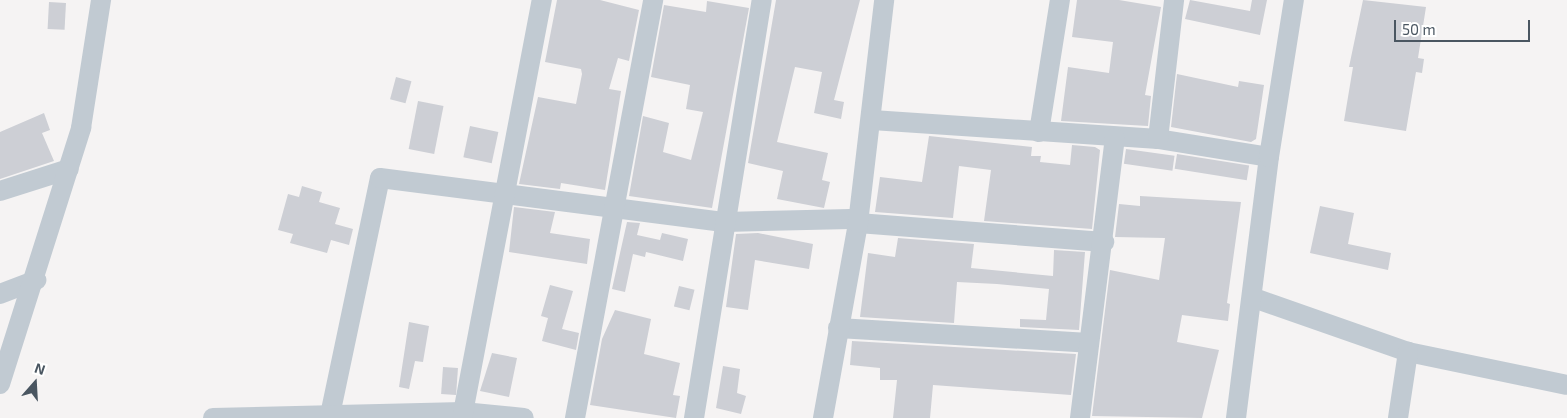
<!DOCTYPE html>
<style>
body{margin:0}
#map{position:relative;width:1567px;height:418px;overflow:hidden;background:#f5f3f3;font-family:"Exo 2",sans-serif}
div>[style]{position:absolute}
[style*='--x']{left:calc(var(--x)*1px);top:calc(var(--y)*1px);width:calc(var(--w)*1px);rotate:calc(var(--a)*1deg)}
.building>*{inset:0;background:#cdcfd5;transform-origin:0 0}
.minor>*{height:20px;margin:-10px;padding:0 10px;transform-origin:10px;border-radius:10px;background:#c1cad2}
span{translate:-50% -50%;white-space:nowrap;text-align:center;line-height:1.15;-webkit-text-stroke:4px #fff;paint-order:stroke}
.north{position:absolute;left:10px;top:358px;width:50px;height:50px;-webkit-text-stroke:4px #fff;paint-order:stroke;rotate:19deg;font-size:14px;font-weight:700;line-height:20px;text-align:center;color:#4a5661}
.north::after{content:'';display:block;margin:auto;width:18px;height:22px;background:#4a5661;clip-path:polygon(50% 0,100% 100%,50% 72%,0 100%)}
.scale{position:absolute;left:1394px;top:20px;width:136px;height:22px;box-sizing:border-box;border:2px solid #4a5661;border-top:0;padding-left:6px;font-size:15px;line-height:18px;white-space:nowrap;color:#4a5661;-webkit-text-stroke:4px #fff;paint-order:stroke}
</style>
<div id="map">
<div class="building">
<div style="clip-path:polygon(557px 0,600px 0,639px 10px,629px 61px,618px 58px,609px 89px,621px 91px,605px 190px,561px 183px,560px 189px,519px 184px,538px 97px,576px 104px,582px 74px,581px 69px,545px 62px)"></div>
<div style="clip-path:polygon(776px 0,860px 0,834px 100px,844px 102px,841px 119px,814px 113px,822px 72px,795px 67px,777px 142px,828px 153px,822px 180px,830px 182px,824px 208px,777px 199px,783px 171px,748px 163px)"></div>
<div style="clip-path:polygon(1077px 0,1119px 0,1161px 7px,1145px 95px,1151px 96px,1148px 126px,1061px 121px,1068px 67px,1109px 73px,1113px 42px,1072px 37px)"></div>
<div style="clip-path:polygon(1190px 0,1250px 11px,1252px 0,1267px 0,1260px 35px,1185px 19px)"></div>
<div style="clip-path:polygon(1363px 0,1426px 7px,1418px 58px,1424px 59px,1422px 73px,1416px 72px,1406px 131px,1344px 121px,1353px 67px,1349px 67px)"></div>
<div style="clip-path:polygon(707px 1px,749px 8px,712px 208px,629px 196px,643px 116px,669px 123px,663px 152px,691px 160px,703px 112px,686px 109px,690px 85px,651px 77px,664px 5px,706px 12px)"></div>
<div style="left:49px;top:2px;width:17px;height:27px;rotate:3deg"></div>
<div style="clip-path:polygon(1177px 74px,1238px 87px,1239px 81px,1264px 85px,1256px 139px,1251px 142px,1171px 127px)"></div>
<div style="left:396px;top:77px;width:16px;height:23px;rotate:15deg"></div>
<div style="left:418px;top:101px;width:26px;height:49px;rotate:11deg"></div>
<div style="clip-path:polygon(44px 113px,50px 130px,42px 133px,54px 161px,0 179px,0 132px)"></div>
<div style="left:470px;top:126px;width:29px;height:32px;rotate:12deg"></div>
<div style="clip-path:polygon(929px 136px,1032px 147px,1031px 156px,1041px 156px,1040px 162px,1070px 165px,1072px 145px,1095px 147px,1100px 150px,1092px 229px,984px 221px,991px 170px,959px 166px,953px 218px,875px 212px,880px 177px,922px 182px)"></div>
<div style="left:1126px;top:149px;width:49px;height:15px;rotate:8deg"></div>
<div style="left:1177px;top:154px;width:73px;height:15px;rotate:9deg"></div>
<div style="clip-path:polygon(302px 186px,322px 192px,319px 202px,340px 208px,335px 224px,353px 229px,349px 245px,331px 240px,327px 253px,290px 243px,293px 234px,278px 230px,288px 194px,299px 197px)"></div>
<div style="clip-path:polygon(1140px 196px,1241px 202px,1227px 303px,1230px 304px,1228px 321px,1182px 315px,1177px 342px,1219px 350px,1202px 418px,1092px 416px,1110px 270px,1159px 280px,1165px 238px,1115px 237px,1119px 204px,1140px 206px)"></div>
<div style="clip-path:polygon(1320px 206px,1354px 213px,1348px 244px,1391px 253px,1388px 270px,1310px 253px)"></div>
<div style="clip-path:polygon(514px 207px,555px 212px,550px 233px,590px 239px,587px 264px,509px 252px)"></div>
<div style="clip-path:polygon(627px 222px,640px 223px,637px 235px,660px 240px,662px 233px,688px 239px,683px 261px,646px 252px,645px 257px,633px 254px,625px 292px,612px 289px)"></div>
<div style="clip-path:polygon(758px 233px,813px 244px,809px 269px,755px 260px,748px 310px,726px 307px,736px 234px)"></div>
<div style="clip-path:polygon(898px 238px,974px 244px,971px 268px,1053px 276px,1054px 250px,1085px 252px,1079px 330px,1020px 327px,1020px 319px,1046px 320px,1049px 289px,997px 284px,957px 282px,954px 323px,860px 317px,868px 253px,895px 257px)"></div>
<div style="clip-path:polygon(550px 285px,573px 291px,562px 329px,579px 333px,576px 350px,542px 341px,548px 318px,541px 316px)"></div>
<div style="left:679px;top:286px;width:16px;height:21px;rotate:14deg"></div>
<div style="clip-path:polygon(615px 310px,651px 319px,644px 354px,680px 363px,673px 395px,680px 396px,676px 418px,590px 405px,602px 339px)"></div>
<div style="clip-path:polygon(409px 322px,429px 326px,423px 362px,415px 361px,409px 389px,399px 387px)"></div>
<div style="clip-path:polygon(852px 341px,1076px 354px,1071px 395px,933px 385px,930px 418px,893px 418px,897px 380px,880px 380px,880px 368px,850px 365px)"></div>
<div style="clip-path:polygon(492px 353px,517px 358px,509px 397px,480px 391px)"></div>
<div style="clip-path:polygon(723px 366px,740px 369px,737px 393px,746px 396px,741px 414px,716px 408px)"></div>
<div style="left:443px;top:367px;width:15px;height:27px;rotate:4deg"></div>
</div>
<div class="minor">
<div style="--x:872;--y:120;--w:287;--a:3.8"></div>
<div style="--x:1158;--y:139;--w:112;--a:9.2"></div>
<div style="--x:1039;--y:132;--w:134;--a:-81"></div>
<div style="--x:1158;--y:139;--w:140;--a:-83.4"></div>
<div style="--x:0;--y:191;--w:72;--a:-17.7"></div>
<div style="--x:0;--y:294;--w:39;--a:-21"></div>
<div style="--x:1254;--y:298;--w:163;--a:19.3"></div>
<div style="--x:1408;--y:352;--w:162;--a:11.7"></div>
<div style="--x:838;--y:328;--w:251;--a:3.4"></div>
<div style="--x:0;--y:384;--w:269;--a:-72.4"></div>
<div style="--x:81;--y:128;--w:130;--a:-81.1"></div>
<div style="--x:330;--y:415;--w:242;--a:-78.1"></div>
<div style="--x:380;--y:178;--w:348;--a:7.3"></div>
<div style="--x:725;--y:222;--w:126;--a:-1.4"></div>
<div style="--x:851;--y:219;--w:8;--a:30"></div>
<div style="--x:858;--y:223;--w:247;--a:4.4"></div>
<div style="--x:213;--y:418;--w:250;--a:-1.4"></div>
<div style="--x:463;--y:412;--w:61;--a:5.6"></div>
<div style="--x:462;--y:418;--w:426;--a:-79.2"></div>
<div style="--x:575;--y:418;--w:425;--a:-79.4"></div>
<div style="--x:694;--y:418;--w:423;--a:-80.8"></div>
<div style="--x:823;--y:418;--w:198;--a:-79.8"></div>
<div style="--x:858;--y:223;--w:225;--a:-83.3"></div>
<div style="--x:1080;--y:418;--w:282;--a:-82.9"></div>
<div style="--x:1236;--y:418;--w:263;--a:-82.8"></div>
<div style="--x:1269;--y:157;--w:159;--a:-81"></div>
<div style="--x:1398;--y:418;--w:67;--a:-81.4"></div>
</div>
<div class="north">N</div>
<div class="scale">50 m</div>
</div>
